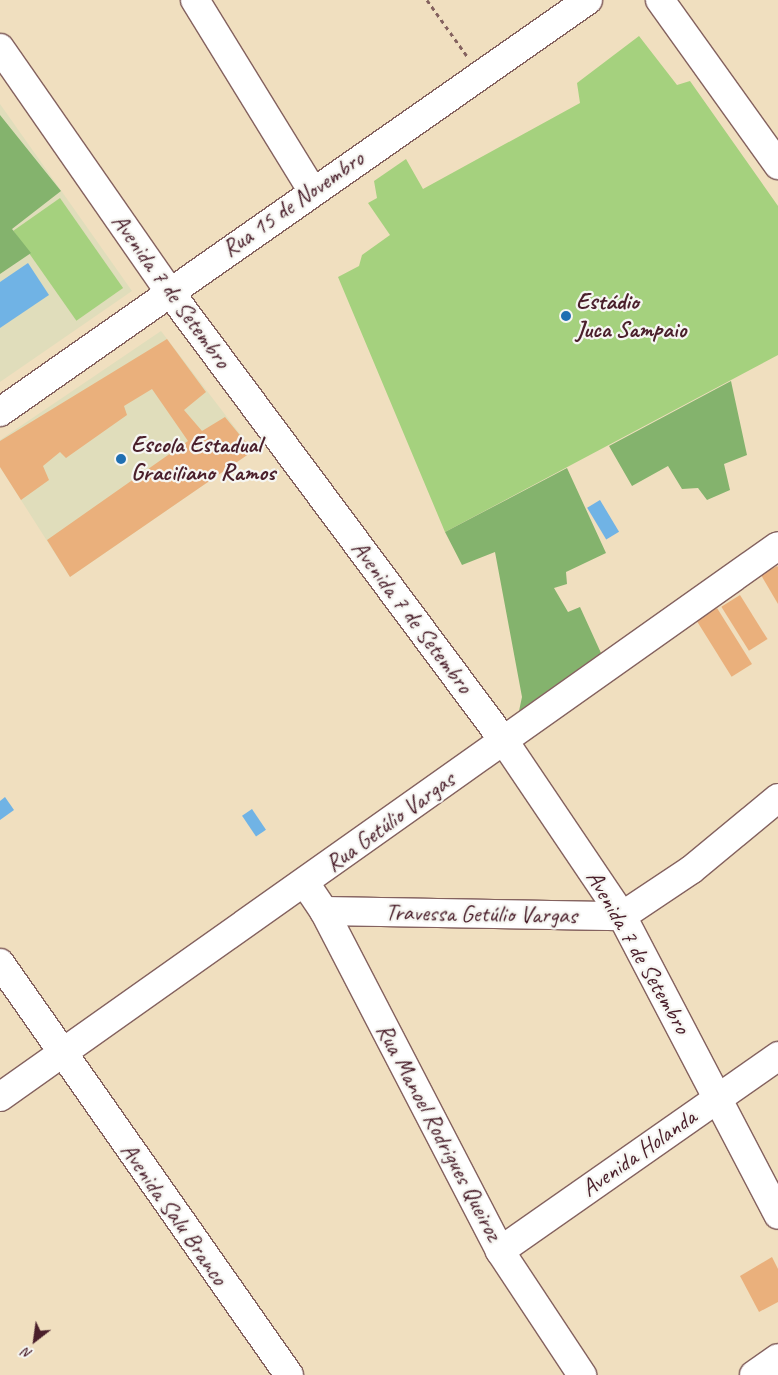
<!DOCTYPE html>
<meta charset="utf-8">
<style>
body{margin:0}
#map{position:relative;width:778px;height:1375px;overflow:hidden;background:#f0dfbf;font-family:Caveat,sans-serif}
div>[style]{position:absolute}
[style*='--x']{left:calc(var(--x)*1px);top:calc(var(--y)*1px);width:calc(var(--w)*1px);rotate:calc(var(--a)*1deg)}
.built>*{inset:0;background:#e0ddbb}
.green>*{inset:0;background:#a5d17e;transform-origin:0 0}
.forest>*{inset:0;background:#84b36d}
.water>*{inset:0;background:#70b3e5;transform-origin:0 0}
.building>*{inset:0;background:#eab07c;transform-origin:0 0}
.path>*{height:3px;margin-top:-1.5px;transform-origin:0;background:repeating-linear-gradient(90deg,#84625f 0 4px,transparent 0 8px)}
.roads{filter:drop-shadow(1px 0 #84625f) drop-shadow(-1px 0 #84625f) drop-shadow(0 1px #84625f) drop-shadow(0 -1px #84625f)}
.minor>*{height:28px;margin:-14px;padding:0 14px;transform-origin:14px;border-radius:14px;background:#fff}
.major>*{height:28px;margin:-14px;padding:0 14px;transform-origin:14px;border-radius:14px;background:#fff}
.dots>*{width:14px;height:14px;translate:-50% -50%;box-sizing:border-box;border:2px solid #f6f6f2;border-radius:50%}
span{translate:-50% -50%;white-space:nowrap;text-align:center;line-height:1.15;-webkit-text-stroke:4.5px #f6f6f2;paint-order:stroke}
.street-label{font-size:24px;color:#4a1f2b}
.poi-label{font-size:24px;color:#4a1f2b;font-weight:700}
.left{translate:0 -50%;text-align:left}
.north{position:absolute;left:10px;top:1315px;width:50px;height:50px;-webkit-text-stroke:4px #f6f6f2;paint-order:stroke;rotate:210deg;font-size:14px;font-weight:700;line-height:20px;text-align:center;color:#4a1f2b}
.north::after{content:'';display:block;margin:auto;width:18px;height:22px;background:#4a1f2b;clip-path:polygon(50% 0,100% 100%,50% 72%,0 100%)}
</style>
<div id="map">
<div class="built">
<div style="clip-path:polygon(0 104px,132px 291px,0 382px)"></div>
<div style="clip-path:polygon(161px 331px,253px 451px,70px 577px,0 467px,0 440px)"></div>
</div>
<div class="green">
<div style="clip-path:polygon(639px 36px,677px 85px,690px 81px,778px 206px,778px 355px,445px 532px,338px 277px,359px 266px,362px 255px,390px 235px,368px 203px,377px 198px,374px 181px,406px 159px,423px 189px,580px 103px,577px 83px)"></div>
<div style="left:60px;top:198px;width:110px;height:57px;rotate:55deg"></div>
</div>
<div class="forest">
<div style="clip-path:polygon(0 115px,61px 191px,12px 229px,31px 253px,0 274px)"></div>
<div style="clip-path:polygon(731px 381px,747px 455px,724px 464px,730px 490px,707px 500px,698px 488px,682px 489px,668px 466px,632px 486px,609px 446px)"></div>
<div style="clip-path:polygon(567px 468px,606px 553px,566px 572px,567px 584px,554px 588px,568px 612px,580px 607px,601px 653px,519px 711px,522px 697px,495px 552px,462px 565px,445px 532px)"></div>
</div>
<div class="water">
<div style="clip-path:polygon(28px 263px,49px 295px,0 328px,0 282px)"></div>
<div style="left:600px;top:500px;width:37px;height:15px;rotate:59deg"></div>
<div style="clip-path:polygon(5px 797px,14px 810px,0 820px,0 801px)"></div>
<div style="left:252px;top:809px;width:25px;height:12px;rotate:56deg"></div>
</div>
<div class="building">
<div style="clip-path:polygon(167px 339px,206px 392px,184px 410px,202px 431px,225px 417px,253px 451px,70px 577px,47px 540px,188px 441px,152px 389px,124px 406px,127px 415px,66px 458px,60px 452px,43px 466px,49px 480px,21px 500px,0 467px,0 441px)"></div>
<div style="clip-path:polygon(777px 566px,778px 567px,778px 604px,761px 575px)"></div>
<div style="left:740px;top:595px;width:52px;height:22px;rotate:58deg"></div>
<div style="left:717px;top:608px;width:66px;height:24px;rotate:58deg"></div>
<div style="clip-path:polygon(772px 1257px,778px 1269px,778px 1302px,759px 1312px,740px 1276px)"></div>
</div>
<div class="path">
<div style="--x:427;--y:0;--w:69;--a:54.5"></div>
</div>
<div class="roads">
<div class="minor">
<div style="--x:195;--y:0;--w:223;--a:58.4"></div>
<div style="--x:660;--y:0;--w:203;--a:54.4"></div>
<div style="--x:0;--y:48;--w:296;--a:55.2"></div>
<div style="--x:169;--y:291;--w:561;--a:53.33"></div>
<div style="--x:504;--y:741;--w:211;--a:56"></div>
<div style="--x:622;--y:916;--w:337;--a:62.4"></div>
<div style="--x:0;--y:412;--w:718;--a:-35.02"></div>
<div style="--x:305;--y:883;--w:34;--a:56"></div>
<div style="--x:324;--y:911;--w:383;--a:62.6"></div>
<div style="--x:500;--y:1251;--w:149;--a:56.5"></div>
<div style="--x:324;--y:911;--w:298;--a:1"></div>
<div style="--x:622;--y:916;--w:83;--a:-33.7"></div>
<div style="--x:691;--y:870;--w:113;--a:-39.6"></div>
<div style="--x:0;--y:1097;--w:953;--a:-35.31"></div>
<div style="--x:500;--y:1251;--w:340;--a:-35"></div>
<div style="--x:754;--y:1375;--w:29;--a:-35"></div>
</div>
<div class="major">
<div style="--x:0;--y:963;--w:503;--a:54.95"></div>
</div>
</div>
<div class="dots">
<div style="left:566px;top:316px;background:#1f6fb2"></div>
<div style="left:121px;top:459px;background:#1f6fb2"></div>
</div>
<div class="street-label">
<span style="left:293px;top:204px;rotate:-35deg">Rua 15 de Novembro</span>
<span style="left:171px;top:291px;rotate:54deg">Avenida 7 de Setembro</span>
<span style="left:412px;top:617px;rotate:53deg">Avenida 7 de Setembro</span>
<span style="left:390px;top:822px;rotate:-36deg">Rua Getúlio Vargas</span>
<span style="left:481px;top:914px;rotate:1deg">Travessa Getúlio Vargas</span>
<span style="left:638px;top:952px;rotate:60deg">Avenida 7 de Setembro</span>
<span style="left:439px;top:1132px;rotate:62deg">Rua Manoel Rodrigues Queiroz</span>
<span style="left:639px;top:1153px;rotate:-35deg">Avenida Holanda</span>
<span style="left:174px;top:1214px;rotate:55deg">Avenida Salu Branco</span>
</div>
<div class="poi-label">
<span class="left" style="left:576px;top:316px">Estádio<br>Juca Sampaio</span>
<span class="left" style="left:131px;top:459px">Escola Estadual<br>Graciliano Ramos</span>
</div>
<div class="north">N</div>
</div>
